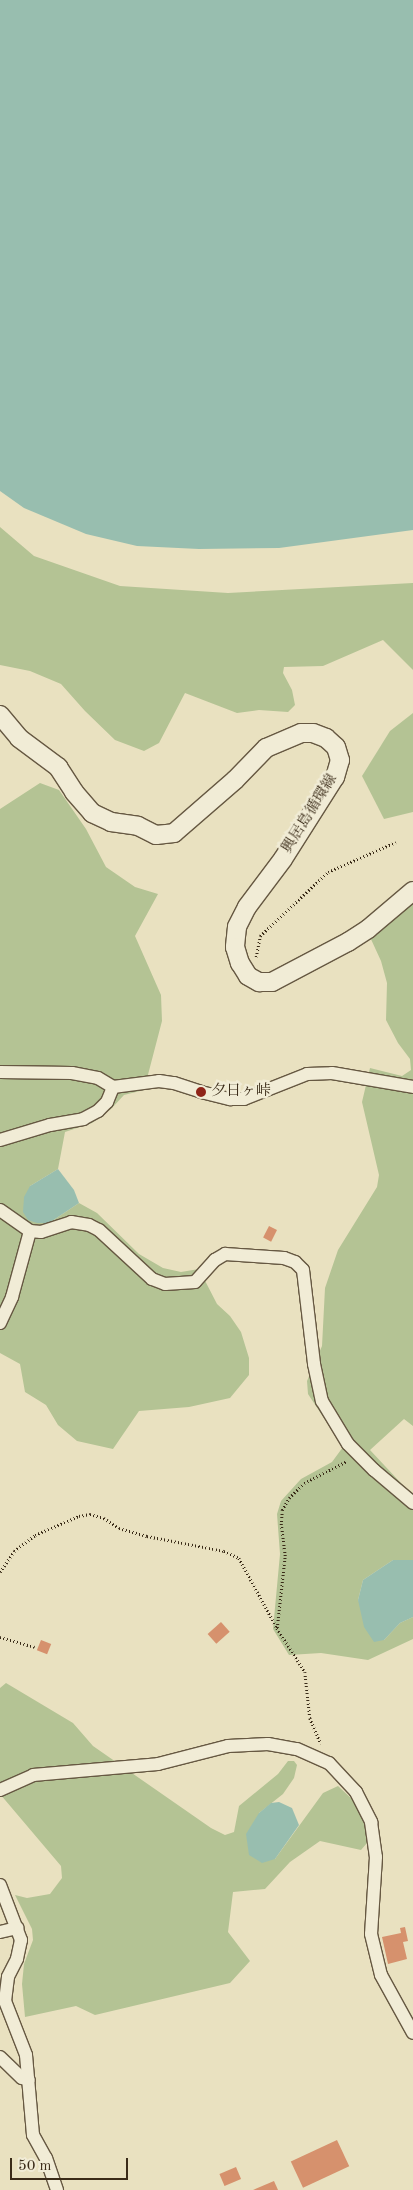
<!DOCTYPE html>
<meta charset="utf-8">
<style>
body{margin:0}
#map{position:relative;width:413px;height:2190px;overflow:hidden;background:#e9e1c0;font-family:"Old Standard TT","Noto Serif JP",serif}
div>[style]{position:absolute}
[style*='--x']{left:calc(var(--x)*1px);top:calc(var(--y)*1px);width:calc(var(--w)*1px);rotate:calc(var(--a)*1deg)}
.green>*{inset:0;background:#b4c394}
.water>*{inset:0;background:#98beaf}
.building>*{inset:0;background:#d6916d;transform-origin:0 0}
.path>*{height:2.5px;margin-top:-1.25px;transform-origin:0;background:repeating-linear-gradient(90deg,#3a2b18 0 1px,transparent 0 3.5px)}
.roads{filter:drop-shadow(1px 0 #665842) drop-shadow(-1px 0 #665842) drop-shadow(0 1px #665842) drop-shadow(0 -1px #665842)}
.minor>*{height:12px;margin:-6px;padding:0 6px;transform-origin:6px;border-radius:6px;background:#f1ecd6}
.secondary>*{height:18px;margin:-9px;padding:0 9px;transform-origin:9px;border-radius:9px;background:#f1ecd6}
.dots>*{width:14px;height:14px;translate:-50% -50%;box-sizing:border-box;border:2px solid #f1ecd6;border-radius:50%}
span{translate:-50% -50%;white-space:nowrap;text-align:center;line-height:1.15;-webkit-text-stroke:5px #f1ecd6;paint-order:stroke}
.street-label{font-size:15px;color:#3a2b18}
.poi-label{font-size:15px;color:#3a2b18}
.left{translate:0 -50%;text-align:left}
.scale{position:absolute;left:10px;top:2158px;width:118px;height:22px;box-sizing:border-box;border:2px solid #3a2b18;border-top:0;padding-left:6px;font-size:15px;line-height:18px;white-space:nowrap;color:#3a2b18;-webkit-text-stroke:4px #f1ecd6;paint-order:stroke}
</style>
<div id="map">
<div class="green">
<div style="clip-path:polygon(0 527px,34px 556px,120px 586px,228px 593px,413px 583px,413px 670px,383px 640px,323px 666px,284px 667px,283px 673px,292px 690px,295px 705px,288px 712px,259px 710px,237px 713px,185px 693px,159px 743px,144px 751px,115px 740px,85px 711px,61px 684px,30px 671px,0 665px)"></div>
<div style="clip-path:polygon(413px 713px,413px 812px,384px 819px,362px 776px,390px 731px)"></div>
<div style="clip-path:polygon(40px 783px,59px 790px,86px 829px,106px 867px,135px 887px,158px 894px,135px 936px,161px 995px,162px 1021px,144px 1090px,124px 1095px,111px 1109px,92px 1123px,65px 1132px,58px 1169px,30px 1186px,49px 1223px,79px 1203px,97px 1213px,139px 1254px,163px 1268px,181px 1272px,199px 1269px,217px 1304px,230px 1316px,241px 1332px,249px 1358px,249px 1375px,230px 1398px,189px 1407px,139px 1411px,113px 1449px,77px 1441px,58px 1425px,46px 1405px,25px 1392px,20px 1364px,0 1353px,0 809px)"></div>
<div style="clip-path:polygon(413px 884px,413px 1426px,404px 1419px,370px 1450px,413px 1496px,413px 1560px,393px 1560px,363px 1580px,358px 1600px,384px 1640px,400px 1623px,413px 1617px,413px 1639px,368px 1660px,321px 1653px,289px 1655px,273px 1629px,280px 1554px,277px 1514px,281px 1501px,301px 1479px,332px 1462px,343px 1447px,308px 1394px,307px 1381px,322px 1346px,325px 1288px,338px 1250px,377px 1187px,379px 1175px,362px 1102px,370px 1068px,402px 1076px,411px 1070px,410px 1059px,398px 1043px,386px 1020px,387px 983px,381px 961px,364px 924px)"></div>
<div style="clip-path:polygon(6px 1683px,73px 1723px,93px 1746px,211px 1828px,225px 1835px,234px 1832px,239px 1806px,278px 1774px,288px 1761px,294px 1761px,297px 1765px,294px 1778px,283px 1794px,259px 1813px,275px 1859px,323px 1793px,338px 1786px,353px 1800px,366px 1825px,367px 1843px,361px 1850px,320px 1841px,290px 1862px,265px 1889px,233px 1892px,228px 1932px,250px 1961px,230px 1983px,95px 2015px,76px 2006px,25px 2017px,22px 1984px,24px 1964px,33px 1940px,32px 1929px,15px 1895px,27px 1898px,50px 1894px,62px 1878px,61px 1866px,0 1794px,0 1688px)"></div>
</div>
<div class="water">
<div style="clip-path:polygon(0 0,413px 0,413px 530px,279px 548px,199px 549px,137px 546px,86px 534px,24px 508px,0 491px)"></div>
<div style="clip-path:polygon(58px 1169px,74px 1190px,79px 1203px,49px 1223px,37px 1223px,28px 1220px,23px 1212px,24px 1197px,30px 1186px)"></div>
<div style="clip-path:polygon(393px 1560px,413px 1560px,413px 1617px,400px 1623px,384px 1640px,374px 1642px,364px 1627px,358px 1600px,363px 1580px)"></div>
<div style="clip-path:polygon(279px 1802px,292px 1808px,299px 1825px,275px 1859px,262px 1863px,249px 1855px,246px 1834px,259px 1813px,271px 1803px)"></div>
</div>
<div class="building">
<div style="left:269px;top:1226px;width:9px;height:13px;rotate:27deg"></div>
<div style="left:221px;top:1622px;width:13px;height:18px;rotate:48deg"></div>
<div style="left:41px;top:1640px;width:11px;height:11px;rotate:22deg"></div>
<div style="clip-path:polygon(405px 1927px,408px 1941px,403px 1942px,407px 1959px,388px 1964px,382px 1937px,401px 1933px,400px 1928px)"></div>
<div style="left:337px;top:2140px;width:29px;height:51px;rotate:65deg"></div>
<div style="left:236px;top:2167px;width:13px;height:18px;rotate:67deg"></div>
<div style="clip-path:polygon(274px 2181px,278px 2190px,253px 2190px)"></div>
</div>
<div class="path">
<div style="--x:256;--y:957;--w:21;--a:-79"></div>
<div style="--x:260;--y:936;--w:93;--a:-43.3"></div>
<div style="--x:328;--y:872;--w:74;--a:-23.8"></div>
<div style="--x:0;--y:1572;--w:25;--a:-56"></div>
<div style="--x:14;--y:1551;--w:26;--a:-37"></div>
<div style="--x:35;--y:1535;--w:48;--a:-23.4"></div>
<div style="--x:79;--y:1516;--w:11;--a:-10"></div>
<div style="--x:90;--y:1514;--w:15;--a:16"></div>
<div style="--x:104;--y:1518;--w:18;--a:34"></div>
<div style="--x:119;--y:1528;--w:29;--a:16"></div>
<div style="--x:147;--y:1536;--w:78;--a:11"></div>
<div style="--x:224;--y:1551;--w:17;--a:25"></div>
<div style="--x:239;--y:1558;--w:80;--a:61.5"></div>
<div style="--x:277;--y:1628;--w:52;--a:57.5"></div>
<div style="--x:305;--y:1672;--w:46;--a:83.8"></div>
<div style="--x:310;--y:1718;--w:28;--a:67"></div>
<div style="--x:277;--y:1628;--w:72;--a:-83.7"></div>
<div style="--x:285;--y:1556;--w:31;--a:-97"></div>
<div style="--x:281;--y:1525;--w:15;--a:-86"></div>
<div style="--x:282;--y:1510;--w:14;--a:-60"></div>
<div style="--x:289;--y:1498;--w:21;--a:-45"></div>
<div style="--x:304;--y:1483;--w:48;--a:-27.1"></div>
<div style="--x:0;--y:1637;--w:36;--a:16"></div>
</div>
<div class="roads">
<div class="minor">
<div style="--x:0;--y:1072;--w:72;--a:0.8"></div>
<div style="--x:72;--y:1073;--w:26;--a:11"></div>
<div style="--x:98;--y:1078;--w:17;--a:31"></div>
<div style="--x:113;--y:1087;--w:46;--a:-7.4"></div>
<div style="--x:159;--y:1081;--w:15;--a:8"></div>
<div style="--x:174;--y:1083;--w:28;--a:18"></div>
<div style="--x:201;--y:1092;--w:30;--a:14"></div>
<div style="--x:230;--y:1099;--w:14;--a:0"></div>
<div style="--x:244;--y:1099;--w:68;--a:-21.6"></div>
<div style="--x:307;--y:1074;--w:25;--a:-2"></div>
<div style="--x:332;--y:1073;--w:82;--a:9.8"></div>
<div style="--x:0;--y:1140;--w:52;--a:-16.7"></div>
<div style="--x:50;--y:1125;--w:34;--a:-10"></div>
<div style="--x:83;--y:1119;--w:17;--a:-28"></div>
<div style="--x:98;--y:1111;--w:13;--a:-45"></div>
<div style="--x:107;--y:1102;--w:16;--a:-68"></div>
<div style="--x:0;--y:1210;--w:37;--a:35"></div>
<div style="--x:30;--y:1231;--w:11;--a:5"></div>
<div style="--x:41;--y:1232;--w:32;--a:-18"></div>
<div style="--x:71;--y:1222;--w:18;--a:9"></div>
<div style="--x:89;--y:1225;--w:11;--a:27"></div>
<div style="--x:99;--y:1230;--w:72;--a:42.8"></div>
<div style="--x:152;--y:1279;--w:14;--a:21"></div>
<div style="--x:165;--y:1284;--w:30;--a:-4"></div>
<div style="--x:195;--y:1282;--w:30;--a:-48"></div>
<div style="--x:215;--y:1260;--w:12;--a:-31"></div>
<div style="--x:225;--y:1254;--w:59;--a:3.9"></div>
<div style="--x:284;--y:1258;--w:12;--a:20"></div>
<div style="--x:295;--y:1262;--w:11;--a:45"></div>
<div style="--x:303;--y:1270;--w:95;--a:83.3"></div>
<div style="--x:314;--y:1364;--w:38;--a:78"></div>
<div style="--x:322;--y:1401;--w:50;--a:58.8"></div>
<div style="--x:348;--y:1444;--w:37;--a:45"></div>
<div style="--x:374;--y:1470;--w:51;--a:40.2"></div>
<div style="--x:0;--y:1323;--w:29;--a:-65"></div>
<div style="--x:12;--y:1297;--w:68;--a:-74.7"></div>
<div style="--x:0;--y:1790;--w:36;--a:-24"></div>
<div style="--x:33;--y:1775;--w:125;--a:-5"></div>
<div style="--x:158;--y:1764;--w:72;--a:-14.4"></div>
<div style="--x:228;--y:1746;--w:40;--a:-2.9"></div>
<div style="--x:268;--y:1744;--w:29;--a:10"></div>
<div style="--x:297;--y:1749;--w:35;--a:24"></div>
<div style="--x:329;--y:1763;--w:40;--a:47"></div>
<div style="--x:356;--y:1792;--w:34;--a:63"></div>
<div style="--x:371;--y:1822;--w:35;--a:82"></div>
<div style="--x:376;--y:1857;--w:77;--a:93.7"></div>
<div style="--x:371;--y:1934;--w:42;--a:76.3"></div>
<div style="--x:381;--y:1975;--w:66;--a:61.1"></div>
<div style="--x:0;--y:1885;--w:59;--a:69.1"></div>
<div style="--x:21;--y:1940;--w:19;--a:102"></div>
<div style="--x:17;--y:1959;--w:20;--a:117"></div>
<div style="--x:8;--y:1977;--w:24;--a:97"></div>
<div style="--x:5;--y:2001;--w:58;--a:68.7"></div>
<div style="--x:26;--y:2055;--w:80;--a:85"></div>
<div style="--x:33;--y:2135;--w:26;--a:61"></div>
<div style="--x:46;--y:2158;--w:34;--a:71"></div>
<div style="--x:0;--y:1932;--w:18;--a:-13"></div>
<div style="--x:0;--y:2057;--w:30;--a:44"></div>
<div style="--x:22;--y:2078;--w:7;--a:16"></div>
</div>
<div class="secondary">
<div style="--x:0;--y:715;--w:30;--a:50"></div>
<div style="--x:19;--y:738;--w:49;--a:36.6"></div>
<div style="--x:58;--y:767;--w:30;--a:57"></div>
<div style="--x:74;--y:792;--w:28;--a:49"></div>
<div style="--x:92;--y:813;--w:21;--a:25"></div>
<div style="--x:111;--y:822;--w:27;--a:8"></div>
<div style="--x:138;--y:826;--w:20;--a:27"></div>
<div style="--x:156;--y:835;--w:18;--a:-6"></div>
<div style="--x:174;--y:833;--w:81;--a:-41"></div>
<div style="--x:235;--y:780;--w:45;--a:-45.9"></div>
<div style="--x:266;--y:748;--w:38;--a:-23"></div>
<div style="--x:301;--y:733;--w:12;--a:0"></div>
<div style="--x:313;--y:733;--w:14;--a:21"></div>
<div style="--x:326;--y:738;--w:13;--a:42"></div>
<div style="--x:336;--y:747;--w:14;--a:73"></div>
<div style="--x:340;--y:760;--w:18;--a:106"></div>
<div style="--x:335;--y:777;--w:97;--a:122.4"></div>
<div style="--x:283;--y:859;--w:60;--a:126.9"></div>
<div style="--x:247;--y:907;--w:22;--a:117"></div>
<div style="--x:237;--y:927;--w:20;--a:96"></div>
<div style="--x:235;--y:947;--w:17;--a:73"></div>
<div style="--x:240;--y:963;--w:15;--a:58"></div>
<div style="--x:248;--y:976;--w:13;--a:29"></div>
<div style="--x:259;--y:982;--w:13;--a:0"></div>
<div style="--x:272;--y:982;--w:86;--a:-27.8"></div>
<div style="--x:348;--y:942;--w:24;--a:-33"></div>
<div style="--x:368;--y:929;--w:59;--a:-40.2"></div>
</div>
</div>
<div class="dots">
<div style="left:201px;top:1092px;background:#8f2418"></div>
</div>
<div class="street-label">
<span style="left:310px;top:814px;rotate:-58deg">興居島循環線</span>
</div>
<div class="poi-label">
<span class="left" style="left:211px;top:1092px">夕日ヶ峠</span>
</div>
<div class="scale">50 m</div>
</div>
